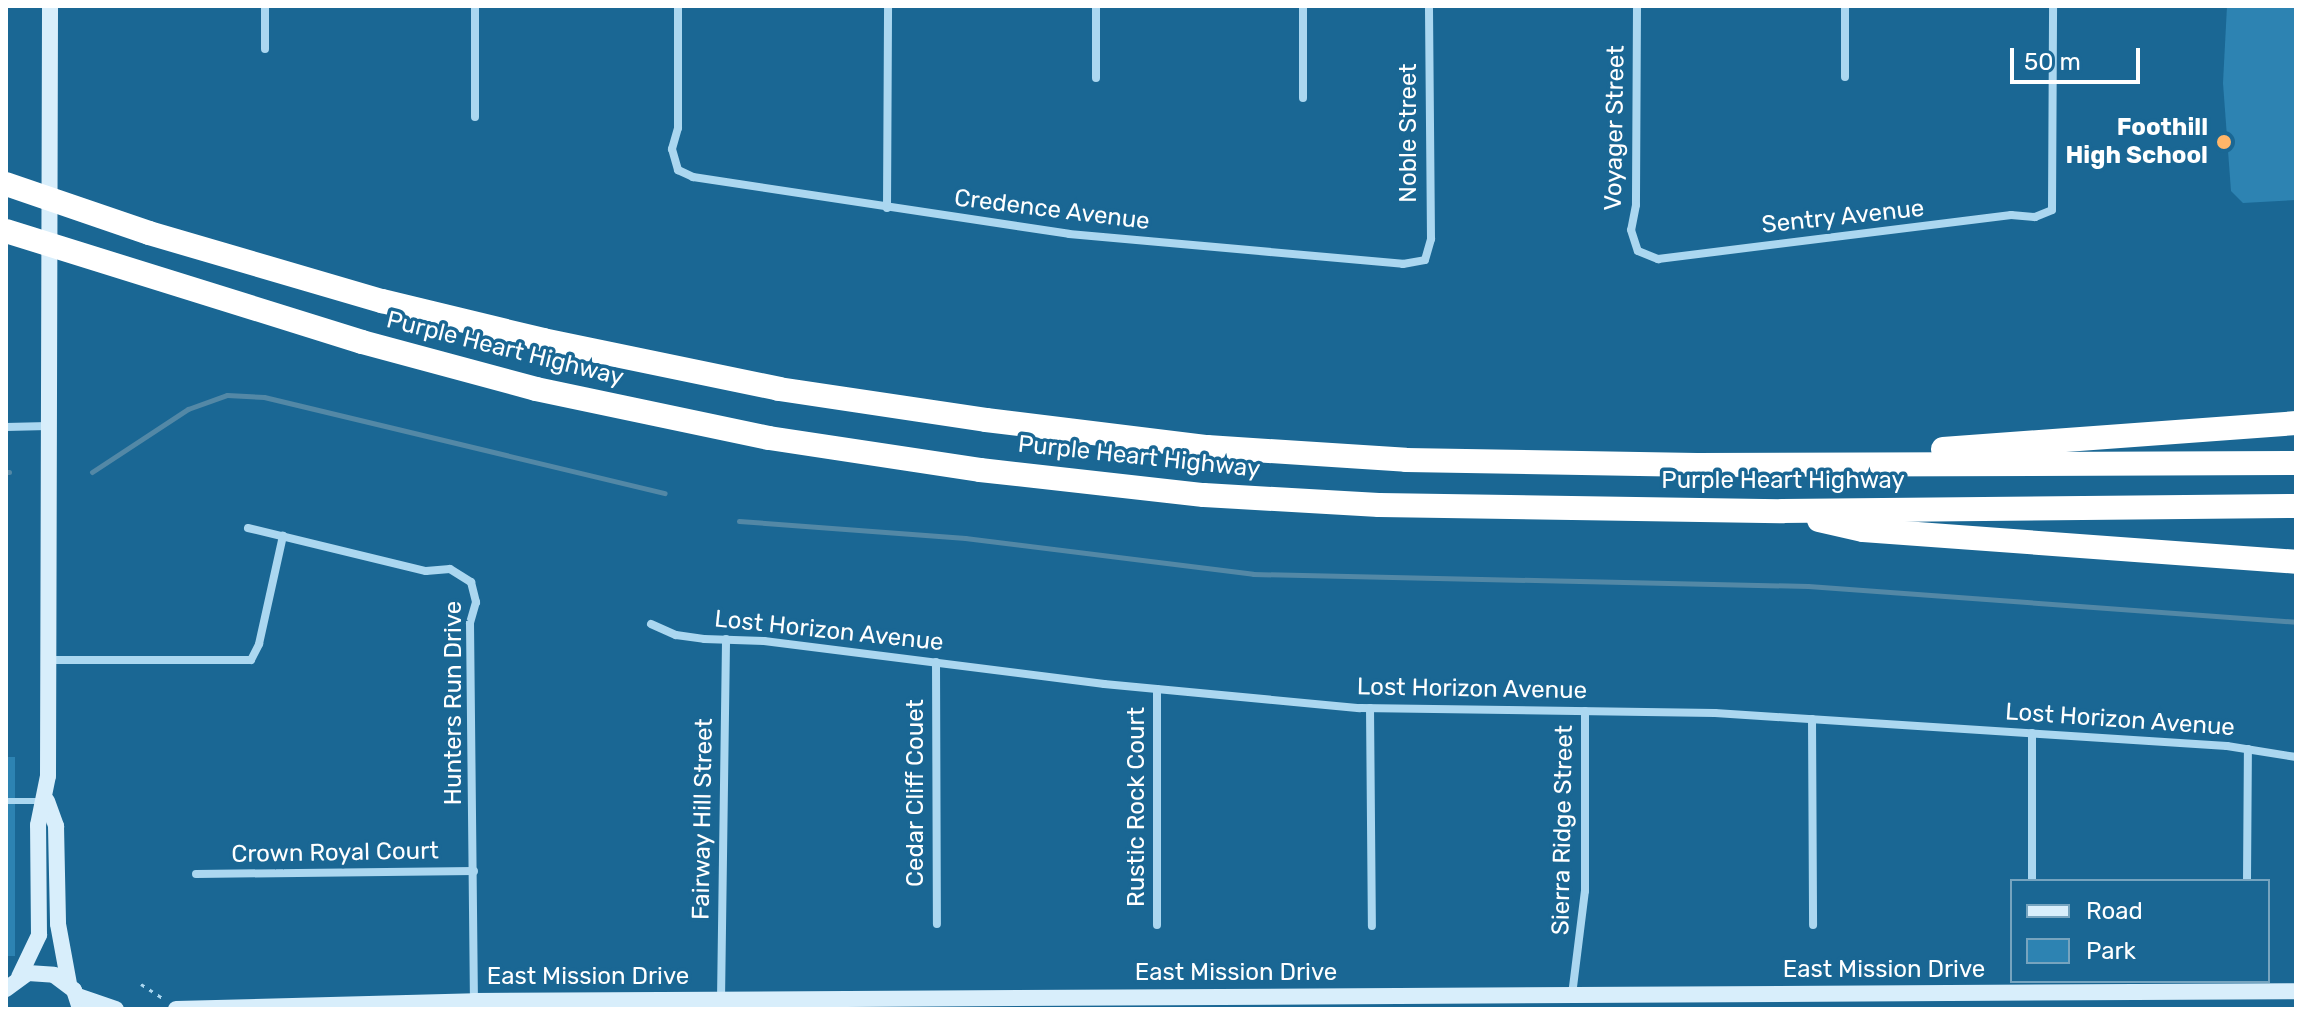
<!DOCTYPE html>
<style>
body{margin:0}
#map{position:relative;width:2302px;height:1015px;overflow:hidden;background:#1a6794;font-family:Rubik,sans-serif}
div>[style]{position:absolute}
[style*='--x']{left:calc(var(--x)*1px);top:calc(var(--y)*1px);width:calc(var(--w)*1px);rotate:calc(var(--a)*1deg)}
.green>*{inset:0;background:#2d83b2;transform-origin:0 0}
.stream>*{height:5px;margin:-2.5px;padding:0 2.5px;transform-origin:2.5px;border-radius:2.5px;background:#5388a6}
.path>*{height:3px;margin-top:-1.5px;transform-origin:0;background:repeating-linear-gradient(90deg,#abd7f0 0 4px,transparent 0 10px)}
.lane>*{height:6px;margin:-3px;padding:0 3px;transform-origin:3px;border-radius:3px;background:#abd7f0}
.street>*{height:8px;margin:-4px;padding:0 4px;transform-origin:4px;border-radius:4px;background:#abd7f0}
.secondary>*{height:16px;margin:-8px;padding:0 8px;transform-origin:8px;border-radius:8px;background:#d8eefb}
.highway>*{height:24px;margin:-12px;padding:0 12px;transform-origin:12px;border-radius:12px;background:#fff}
.dots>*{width:22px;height:22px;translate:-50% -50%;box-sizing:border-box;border:4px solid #1a6794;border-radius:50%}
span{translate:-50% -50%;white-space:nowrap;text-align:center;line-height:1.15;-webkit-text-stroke:7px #1a6794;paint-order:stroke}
.street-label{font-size:24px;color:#fff}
.poi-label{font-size:24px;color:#fff;font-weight:700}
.right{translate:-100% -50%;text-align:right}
.frame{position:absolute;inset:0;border:8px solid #fff;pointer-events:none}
.legend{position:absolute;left:2010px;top:879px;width:260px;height:104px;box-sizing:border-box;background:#1a6794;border:2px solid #76a4bf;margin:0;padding:10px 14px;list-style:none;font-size:24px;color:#fff}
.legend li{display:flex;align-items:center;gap:16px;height:40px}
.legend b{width:40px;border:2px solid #76a4bf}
.scale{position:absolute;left:2010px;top:48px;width:130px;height:36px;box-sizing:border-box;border:4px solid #fff;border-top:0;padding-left:10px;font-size:24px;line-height:28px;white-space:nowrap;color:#fff;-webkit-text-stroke:6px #1a6794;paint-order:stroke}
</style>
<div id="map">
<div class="green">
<div style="clip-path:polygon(2227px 6px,2296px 6px,2296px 200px,2243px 203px,2231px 191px,2223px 83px)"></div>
<div style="left:6px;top:757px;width:9px;height:199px"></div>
</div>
<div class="stream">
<div style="--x:6;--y:472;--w:3;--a:0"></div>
<div style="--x:92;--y:472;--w:115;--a:-33.3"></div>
<div style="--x:188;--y:409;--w:41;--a:-19.7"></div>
<div style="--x:227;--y:395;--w:37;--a:3"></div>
<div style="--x:264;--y:397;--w:412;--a:13.5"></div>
<div style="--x:739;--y:521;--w:227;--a:4.3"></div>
<div style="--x:965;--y:538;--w:290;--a:7.1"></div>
<div style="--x:1253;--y:574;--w:555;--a:1.24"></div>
<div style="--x:1808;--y:586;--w:489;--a:4.2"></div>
</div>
<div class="path">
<div style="--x:141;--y:984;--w:27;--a:33"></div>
</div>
<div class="lane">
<div style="--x:6;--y:801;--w:37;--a:0"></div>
</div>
<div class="street">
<div style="--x:265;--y:6;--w:43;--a:90"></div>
<div style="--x:678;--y:6;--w:122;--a:90"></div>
<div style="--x:678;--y:128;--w:22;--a:106"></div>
<div style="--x:672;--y:149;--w:22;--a:74"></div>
<div style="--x:678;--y:170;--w:17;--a:25"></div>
<div style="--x:693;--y:177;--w:380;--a:8.6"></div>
<div style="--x:1069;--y:234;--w:335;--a:5.1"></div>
<div style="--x:1403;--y:264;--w:22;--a:-10"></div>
<div style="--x:1425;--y:260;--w:22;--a:-74"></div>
<div style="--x:1431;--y:239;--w:233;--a:-90.5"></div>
<div style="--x:1096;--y:6;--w:72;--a:90"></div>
<div style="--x:1637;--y:6;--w:199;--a:90.3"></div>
<div style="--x:1636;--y:205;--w:25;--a:101"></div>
<div style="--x:1631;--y:230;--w:22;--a:72"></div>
<div style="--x:1638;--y:251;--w:22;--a:22"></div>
<div style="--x:1658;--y:259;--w:356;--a:-7.1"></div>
<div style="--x:2011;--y:215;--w:24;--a:5"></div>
<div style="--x:2035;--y:217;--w:18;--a:-22"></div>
<div style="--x:2052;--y:210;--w:204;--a:-89.7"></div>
<div style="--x:1845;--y:77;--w:71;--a:-90"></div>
<div style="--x:1303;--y:98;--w:92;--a:-90"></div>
<div style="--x:475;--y:117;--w:111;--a:-90"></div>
<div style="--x:887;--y:208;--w:202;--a:-89.7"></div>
<div style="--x:6;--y:427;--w:42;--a:-1.4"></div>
<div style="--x:248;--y:528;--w:183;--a:13.6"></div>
<div style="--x:426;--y:571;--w:24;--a:-5"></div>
<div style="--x:450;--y:569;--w:25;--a:32"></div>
<div style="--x:471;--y:582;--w:21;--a:76"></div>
<div style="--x:476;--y:602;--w:22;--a:106"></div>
<div style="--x:470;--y:623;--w:386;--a:89.4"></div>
<div style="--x:651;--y:624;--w:27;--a:24"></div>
<div style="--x:676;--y:635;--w:28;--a:8"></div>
<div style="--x:704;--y:639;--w:60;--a:1.9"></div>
<div style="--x:764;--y:641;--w:343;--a:7.2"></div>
<div style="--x:1104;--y:684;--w:257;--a:5.4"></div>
<div style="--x:1360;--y:708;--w:355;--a:0.8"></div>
<div style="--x:1715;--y:713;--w:513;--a:3.69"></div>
<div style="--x:2227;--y:746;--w:70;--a:9.1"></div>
<div style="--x:49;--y:660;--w:202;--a:0"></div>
<div style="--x:251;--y:660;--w:18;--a:-63"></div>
<div style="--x:259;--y:644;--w:111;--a:-77.5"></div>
<div style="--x:936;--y:662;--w:262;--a:89.8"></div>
<div style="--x:1157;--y:689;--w:236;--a:90"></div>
<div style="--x:1370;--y:708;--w:218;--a:89.5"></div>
<div style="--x:1812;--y:719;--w:206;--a:89.7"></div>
<div style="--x:2032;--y:733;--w:148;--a:90"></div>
<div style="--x:196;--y:874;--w:278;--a:-0.6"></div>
<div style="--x:2247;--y:881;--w:132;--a:-89.6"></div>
<div style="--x:1572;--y:995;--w:105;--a:-82.9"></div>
<div style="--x:1585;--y:891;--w:180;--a:-90"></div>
<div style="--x:721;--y:1000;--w:361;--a:-89.2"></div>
</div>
<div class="secondary">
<div style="--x:47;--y:801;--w:27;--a:70"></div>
<div style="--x:56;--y:826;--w:98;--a:88.8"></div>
<div style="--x:58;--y:924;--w:61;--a:79.6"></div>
<div style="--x:19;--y:977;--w:47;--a:-64.5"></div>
<div style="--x:39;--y:935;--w:110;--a:-90.5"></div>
<div style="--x:38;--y:825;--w:50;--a:-78.5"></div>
<div style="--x:48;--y:776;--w:770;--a:-89.85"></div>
<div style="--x:6;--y:989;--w:27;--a:-36"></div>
<div style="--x:28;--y:973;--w:26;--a:4"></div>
<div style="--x:54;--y:975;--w:25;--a:37"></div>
<div style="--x:74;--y:990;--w:20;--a:72"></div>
<div style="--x:78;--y:996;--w:40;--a:18.9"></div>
<div style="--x:176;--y:1009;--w:298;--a:-1.5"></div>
<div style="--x:474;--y:1001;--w:1822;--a:-0.31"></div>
</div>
<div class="highway">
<div style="--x:6;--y:184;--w:151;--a:18.9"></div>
<div style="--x:149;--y:233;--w:243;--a:16.3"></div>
<div style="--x:382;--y:301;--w:166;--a:13.6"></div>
<div style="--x:543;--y:340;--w:241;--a:11.7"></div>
<div style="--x:779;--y:389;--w:209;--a:8.5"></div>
<div style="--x:986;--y:420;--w:223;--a:7"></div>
<div style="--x:1207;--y:447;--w:199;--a:3.7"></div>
<div style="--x:1406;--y:460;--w:291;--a:1"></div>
<div style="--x:1697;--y:465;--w:599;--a:-0.19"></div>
<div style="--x:6;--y:231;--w:373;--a:17.3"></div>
<div style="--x:362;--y:342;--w:180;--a:15.1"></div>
<div style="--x:536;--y:389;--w:238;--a:11.9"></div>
<div style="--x:769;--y:438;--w:213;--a:8.6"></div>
<div style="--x:980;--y:470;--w:225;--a:6.4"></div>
<div style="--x:1204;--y:495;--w:175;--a:3.3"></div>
<div style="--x:1379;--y:505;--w:403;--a:0.9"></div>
<div style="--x:1782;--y:511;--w:514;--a:-0.56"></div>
<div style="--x:1943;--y:449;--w:354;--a:-4.2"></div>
<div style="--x:1819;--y:520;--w:45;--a:12.8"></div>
<div style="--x:1863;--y:530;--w:434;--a:4.2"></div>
</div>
<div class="dots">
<div style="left:2224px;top:142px;background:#ffb669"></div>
</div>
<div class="street-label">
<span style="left:1615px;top:128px;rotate:-89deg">Voyager Street</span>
<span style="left:1409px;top:133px;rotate:-90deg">Noble Street</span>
<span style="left:1052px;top:210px;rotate:7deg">Credence Avenue</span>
<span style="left:1843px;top:217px;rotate:-6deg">Sentry Avenue</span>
<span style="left:505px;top:349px;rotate:14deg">Purple Heart Highway</span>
<span style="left:1139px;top:457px;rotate:6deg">Purple Heart Highway</span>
<span style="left:1783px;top:481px">Purple Heart Highway</span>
<span style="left:829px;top:631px;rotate:6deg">Lost Horizon Avenue</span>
<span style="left:1472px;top:689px;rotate:1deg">Lost Horizon Avenue</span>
<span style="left:454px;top:703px;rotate:-90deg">Hunters Run Drive</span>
<span style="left:2120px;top:720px;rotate:4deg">Lost Horizon Avenue</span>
<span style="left:916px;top:793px;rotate:-90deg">Cedar Cliff Couet</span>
<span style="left:1137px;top:807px;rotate:-90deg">Rustic Rock Court</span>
<span style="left:703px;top:819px;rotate:-89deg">Fairway Hill Street</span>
<span style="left:1563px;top:830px;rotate:-89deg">Sierra Ridge Street</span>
<span style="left:335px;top:853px;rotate:-1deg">Crown Royal Court</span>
<span style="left:1884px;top:970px">East Mission Drive</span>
<span style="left:1236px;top:973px">East Mission Drive</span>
<span style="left:588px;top:977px">East Mission Drive</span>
</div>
<div class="poi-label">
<span class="right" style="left:2208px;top:142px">Foothill<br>High School</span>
</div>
<div class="frame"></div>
<ul class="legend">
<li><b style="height:10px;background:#d8eefb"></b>Road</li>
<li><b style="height:22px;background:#2d83b2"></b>Park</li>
</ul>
<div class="scale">50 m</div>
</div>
